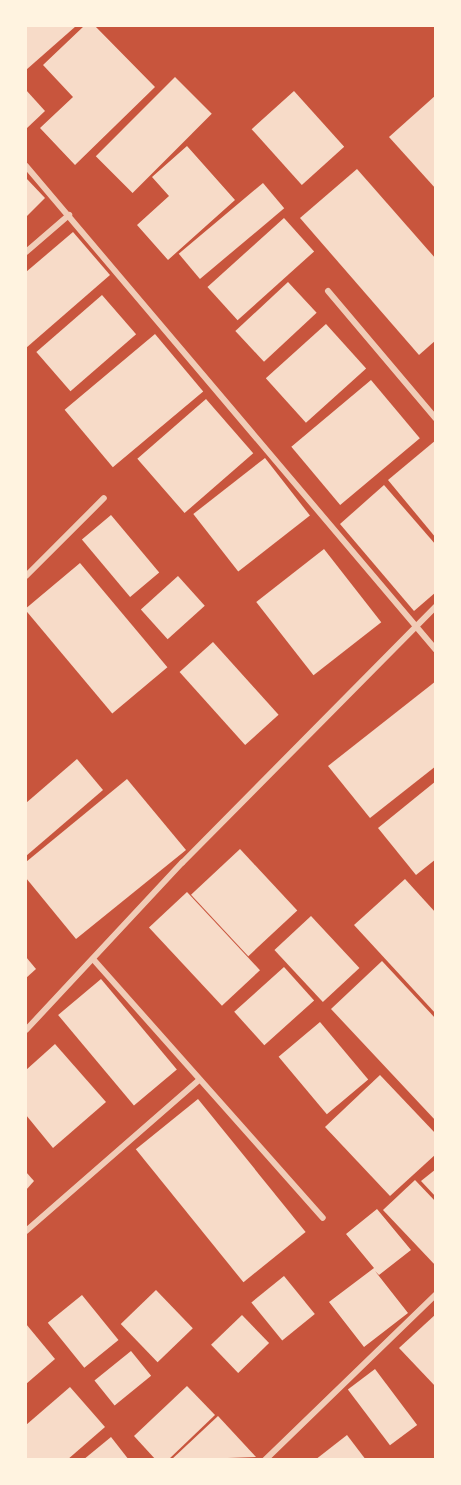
<!DOCTYPE html>
<style>
body{margin:0}
#map{position:relative;width:461px;height:1485px;overflow:hidden;background:#c8553d;font-family:Cabin,sans-serif}
div>[style]{position:absolute}
[style*='--x']{left:calc(var(--x)*1px);top:calc(var(--y)*1px);width:calc(var(--w)*1px);rotate:calc(var(--a)*1deg)}
.building>*{inset:0;background:#f7dbc8;transform-origin:0 0}
.minor>*{height:6px;margin:-3px;padding:0 3px;transform-origin:3px;border-radius:3px;background:#f1ccb7}
span{translate:-50% -50%;white-space:nowrap;text-align:center;line-height:1.15;-webkit-text-stroke:6px #fff3e0;paint-order:stroke}
.frame{position:absolute;inset:0;border:27px solid #fff3e0;pointer-events:none}
</style>
<div id="map">
<div class="building">
<div style="clip-path:polygon(26px 26px,76px 26px,26px 70px)"></div>
<div style="clip-path:polygon(84px 26px,95px 26px,155px 87px,75px 165px,40px 128px,73px 97px,43px 65px)"></div>
<div style="left:175px;top:77px;width:52px;height:112px;rotate:45deg"></div>
<div style="clip-path:polygon(26px 90px,45px 111px,26px 129px)"></div>
<div style="left:294px;top:91px;width:75px;height:57px;rotate:48deg"></div>
<div style="clip-path:polygon(436px 95px,436px 189px,389px 137px)"></div>
<div style="clip-path:polygon(187px 146px,235px 200px,168px 260px,137px 225px,169px 196px,152px 177px)"></div>
<div style="clip-path:polygon(357px 169px,436px 259px,436px 340px,419px 355px,300px 218px)"></div>
<div style="clip-path:polygon(26px 178px,45px 198px,26px 217px)"></div>
<div style="left:263px;top:183px;width:33px;height:110px;rotate:50deg"></div>
<div style="left:284px;top:218px;width:45px;height:103px;rotate:48deg"></div>
<div style="clip-path:polygon(73px 232px,110px 275px,26px 348px,26px 272px)"></div>
<div style="left:288px;top:282px;width:42px;height:72px;rotate:47deg"></div>
<div style="left:102px;top:295px;width:52px;height:87px;rotate:49deg"></div>
<div style="left:326px;top:324px;width:60px;height:81px;rotate:48deg"></div>
<div style="left:155px;top:334px;width:75px;height:118px;rotate:50deg"></div>
<div style="left:371px;top:380px;width:76px;height:104px;rotate:50deg"></div>
<div style="left:206px;top:399px;width:72px;height:91px;rotate:49deg"></div>
<div style="clip-path:polygon(436px 440px,436px 538px,388px 480px)"></div>
<div style="left:265px;top:458px;width:73px;height:91px;rotate:52deg"></div>
<div style="clip-path:polygon(384px 485px,436px 545px,436px 592px,414px 611px,340px 524px)"></div>
<div style="left:111px;top:515px;width:75px;height:38px;rotate:50deg"></div>
<div style="left:324px;top:549px;width:93px;height:86px;rotate:52deg"></div>
<div style="left:80px;top:563px;width:136px;height:72px;rotate:50deg"></div>
<div style="left:178px;top:576px;width:40px;height:50px;rotate:48deg"></div>
<div style="left:213px;top:642px;width:98px;height:45px;rotate:48deg"></div>
<div style="clip-path:polygon(436px 681px,436px 766px,370px 818px,328px 766px)"></div>
<div style="clip-path:polygon(77px 759px,103px 790px,26px 856px,26px 803px)"></div>
<div style="clip-path:polygon(127px 779px,186px 850px,76px 939px,26px 878px,26px 862px)"></div>
<div style="clip-path:polygon(436px 781px,436px 859px,416px 875px,378px 828px)"></div>
<div style="left:240px;top:849px;width:84px;height:67px;rotate:47deg"></div>
<div style="clip-path:polygon(405px 879px,436px 913px,436px 1014px,354px 925px)"></div>
<div style="left:187px;top:892px;width:107px;height:52px;rotate:47deg"></div>
<div style="left:311px;top:916px;width:71px;height:50px;rotate:47deg"></div>
<div style="clip-path:polygon(26px 957px,36px 969px,26px 978px)"></div>
<div style="clip-path:polygon(382px 961px,436px 1019px,436px 1121px,331px 1009px)"></div>
<div style="left:284px;top:967px;width:45px;height:67px;rotate:48deg"></div>
<div style="left:101px;top:979px;width:118px;height:56px;rotate:50deg"></div>
<div style="left:320px;top:1022px;width:75px;height:54px;rotate:50deg"></div>
<div style="clip-path:polygon(55px 1044px,106px 1102px,53px 1148px,26px 1115px,26px 1070px)"></div>
<div style="clip-path:polygon(380px 1075px,436px 1134px,436px 1154px,390px 1196px,325px 1127px)"></div>
<div style="left:198px;top:1099px;width:171px;height:80px;rotate:51deg"></div>
<div style="clip-path:polygon(436px 1169px,436px 1197px,421px 1181px)"></div>
<div style="clip-path:polygon(26px 1172px,34px 1181px,26px 1190px)"></div>
<div style="clip-path:polygon(415px 1180px,436px 1202px,436px 1266px,383px 1210px)"></div>
<div style="clip-path:polygon(377px 1209px,411px 1250px,379px 1275px,375px 1271px,408px 1313px,364px 1347px,329px 1302px,374px 1268px,346px 1234px)"></div>
<div style="left:284px;top:1276px;width:49px;height:42px;rotate:51deg"></div>
<div style="left:156px;top:1290px;width:53px;height:49px;rotate:46deg"></div>
<div style="left:82px;top:1295px;width:58px;height:44px;rotate:51deg"></div>
<div style="clip-path:polygon(436px 1314px,436px 1387px,399px 1348px)"></div>
<div style="left:242px;top:1315px;width:39px;height:43px;rotate:46deg"></div>
<div style="clip-path:polygon(26px 1324px,55px 1359px,26px 1384px)"></div>
<div style="left:131px;top:1351px;width:32px;height:47px;rotate:51deg"></div>
<div style="left:375px;top:1369px;width:70px;height:34px;rotate:53deg"></div>
<div style="clip-path:polygon(187px 1386px,215px 1415px,168px 1460px,156px 1460px,134px 1436px)"></div>
<div style="clip-path:polygon(70px 1387px,105px 1427px,67px 1460px,26px 1460px,26px 1425px)"></div>
<div style="clip-path:polygon(218px 1416px,256px 1457px,171px 1460px)"></div>
<div style="clip-path:polygon(347px 1435px,366px 1460px,315px 1460px)"></div>
<div style="clip-path:polygon(111px 1437px,129px 1460px,83px 1460px)"></div>
</div>
<div class="minor">
<div style="--x:26;--y:166;--w:634;--a:49.73"></div>
<div style="--x:26;--y:252;--w:57;--a:-40.7"></div>
<div style="--x:328;--y:291;--w:167;--a:49.8"></div>
<div style="--x:26;--y:576;--w:110;--a:-45"></div>
<div style="--x:93;--y:959;--w:346;--a:48.4"></div>
<div style="--x:26;--y:1030;--w:229;--a:-47"></div>
<div style="--x:182;--y:863;--w:361;--a:-45.3"></div>
<div style="--x:26;--y:1231;--w:230;--a:-41.1"></div>
<div style="--x:265;--y:1460;--w:238;--a:-44.1"></div>
</div>
<div class="frame"></div>
</div>
